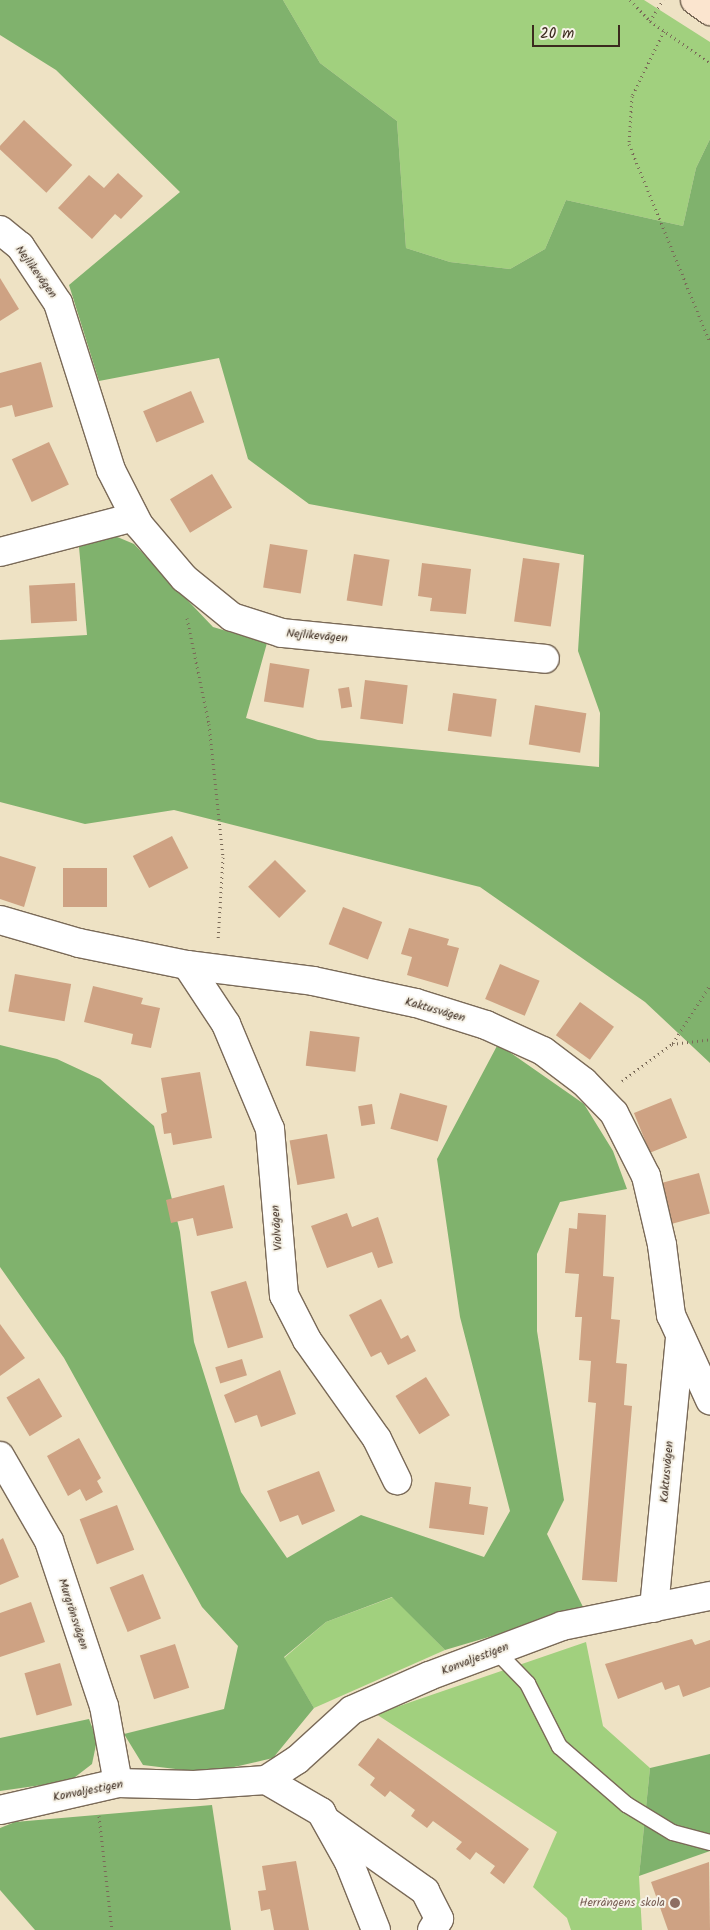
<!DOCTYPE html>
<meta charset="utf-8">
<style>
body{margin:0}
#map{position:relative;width:710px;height:1930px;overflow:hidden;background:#eee2c4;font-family:Kalam,sans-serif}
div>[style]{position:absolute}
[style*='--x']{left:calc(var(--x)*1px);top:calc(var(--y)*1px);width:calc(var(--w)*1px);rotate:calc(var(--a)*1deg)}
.green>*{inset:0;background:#a1d07e}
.forest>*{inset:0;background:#80b26d}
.building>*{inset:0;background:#cea283;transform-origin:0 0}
.path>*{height:3px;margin-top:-1.5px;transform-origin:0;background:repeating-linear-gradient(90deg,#7a6a58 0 1px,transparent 0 5px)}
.roads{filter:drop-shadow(1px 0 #7a6a58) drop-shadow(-1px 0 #7a6a58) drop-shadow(0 1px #7a6a58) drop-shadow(0 -1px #7a6a58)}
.lane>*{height:15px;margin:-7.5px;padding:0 7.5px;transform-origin:7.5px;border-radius:7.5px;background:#fff}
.street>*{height:28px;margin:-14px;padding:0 14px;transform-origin:14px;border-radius:14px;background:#fff}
.secondary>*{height:28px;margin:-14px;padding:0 14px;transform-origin:14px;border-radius:14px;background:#fbe5cf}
.dots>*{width:14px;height:14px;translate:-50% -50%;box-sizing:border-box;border:2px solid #f7f3e8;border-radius:50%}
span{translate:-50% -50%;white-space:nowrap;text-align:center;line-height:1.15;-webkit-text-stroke:4px #f7f3e8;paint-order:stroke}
.street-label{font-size:12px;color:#3b2a1e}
.education-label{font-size:12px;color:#785e54}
.right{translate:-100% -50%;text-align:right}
.scale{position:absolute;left:532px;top:25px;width:88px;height:22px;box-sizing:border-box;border:2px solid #3b2a1e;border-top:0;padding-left:6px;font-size:15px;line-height:18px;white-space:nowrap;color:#3b2a1e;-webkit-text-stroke:4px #f7f3e8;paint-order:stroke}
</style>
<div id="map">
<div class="green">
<div style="clip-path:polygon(283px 0,644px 0,710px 42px,710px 139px,696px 168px,683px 226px,566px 200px,545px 249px,510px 269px,450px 262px,406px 248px,397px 121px,320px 63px)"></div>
<div style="clip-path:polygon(393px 1597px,445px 1650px,314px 1708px,284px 1658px,326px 1622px)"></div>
<div style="clip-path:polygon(586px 1642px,603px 1726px,650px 1768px,639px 1876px,642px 1930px,571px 1930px,567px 1918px,533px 1887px,557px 1832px,376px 1714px)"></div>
</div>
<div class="forest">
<div style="clip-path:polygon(0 0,283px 0,320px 63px,397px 121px,406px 248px,450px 262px,510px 269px,545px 249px,566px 200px,683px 226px,696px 168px,710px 139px,710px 1063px,645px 1002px,480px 887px,174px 810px,85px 824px,0 802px,0 640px,87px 635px,79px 547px,115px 536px,134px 544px,213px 627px,267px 643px,246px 718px,318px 740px,599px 767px,600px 713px,578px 651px,584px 555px,309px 504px,248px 459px,219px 358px,99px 381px,69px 285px,180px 192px,56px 70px,0 35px)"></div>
<div style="clip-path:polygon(498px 1044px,584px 1104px,613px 1151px,627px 1189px,560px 1202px,537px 1254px,537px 1331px,564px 1500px,547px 1534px,584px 1609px,445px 1650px,392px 1597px,326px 1622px,284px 1657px,314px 1708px,273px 1758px,208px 1773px,143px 1765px,124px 1734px,224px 1709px,238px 1646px,202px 1607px,64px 1358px,0 1267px,0 1045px,57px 1059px,100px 1079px,154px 1126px,180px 1232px,194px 1342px,241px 1492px,287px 1558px,361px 1515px,484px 1557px,510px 1511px,460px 1317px,437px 1159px)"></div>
<div style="clip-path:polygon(89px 1719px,97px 1740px,92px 1764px,70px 1781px,0 1791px,0 1738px)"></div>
<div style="clip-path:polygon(710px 1754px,710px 1851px,639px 1876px,650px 1768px)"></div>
<div style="clip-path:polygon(212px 1805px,231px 1930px,35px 1930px,0 1890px,0 1828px,15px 1822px)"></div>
</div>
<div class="building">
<div style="left:24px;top:120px;width:66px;height:38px;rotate:43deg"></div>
<div style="clip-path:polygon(118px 173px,143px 196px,121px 219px,115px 214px,92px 239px,58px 208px,89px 175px,104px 188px)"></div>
<div style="clip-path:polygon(0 278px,19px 309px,0 321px)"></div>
<div style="clip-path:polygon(41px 362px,53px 407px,15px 417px,12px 405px,0 408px,0 373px)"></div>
<div style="left:191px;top:391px;width:34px;height:52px;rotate:67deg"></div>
<div style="left:49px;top:442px;width:47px;height:41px;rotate:65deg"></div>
<div style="left:212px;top:474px;width:39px;height:49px;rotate:59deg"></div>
<div style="left:270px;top:544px;width:38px;height:44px;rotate:9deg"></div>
<div style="left:354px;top:554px;width:36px;height:47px;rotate:9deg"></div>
<div style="left:523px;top:558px;width:37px;height:64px;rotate:8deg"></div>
<div style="clip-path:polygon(422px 563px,471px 569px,466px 614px,430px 611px,432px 598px,418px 596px)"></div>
<div style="left:75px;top:583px;width:38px;height:46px;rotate:87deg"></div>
<div style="left:270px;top:663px;width:40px;height:39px;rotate:9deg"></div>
<div style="left:365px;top:680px;width:43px;height:39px;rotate:7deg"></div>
<div style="left:349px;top:687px;width:20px;height:11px;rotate:81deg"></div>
<div style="left:453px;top:693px;width:44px;height:38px;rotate:8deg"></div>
<div style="left:535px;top:705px;width:52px;height:40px;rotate:9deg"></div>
<div style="left:172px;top:836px;width:36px;height:44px;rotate:63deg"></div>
<div style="clip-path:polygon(0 856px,36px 867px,24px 907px,0 899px)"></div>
<div style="left:275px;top:860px;width:44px;height:38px;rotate:45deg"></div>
<div style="left:107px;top:868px;width:39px;height:44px;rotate:90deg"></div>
<div style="left:343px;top:907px;width:42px;height:40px;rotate:21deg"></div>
<div style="clip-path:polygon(409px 928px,449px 939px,447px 945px,459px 948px,448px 987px,407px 975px,412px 957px,401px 954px)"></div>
<div style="left:500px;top:964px;width:43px;height:38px;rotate:23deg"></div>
<div style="left:15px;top:974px;width:57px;height:38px;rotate:10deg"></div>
<div style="clip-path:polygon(93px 986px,143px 998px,141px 1004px,160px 1008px,151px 1048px,131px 1044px,133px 1034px,84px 1022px)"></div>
<div style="left:580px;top:1002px;width:42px;height:41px;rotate:36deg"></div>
<div style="left:310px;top:1031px;width:50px;height:35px;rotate:7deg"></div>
<div style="clip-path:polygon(200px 1072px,212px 1138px,173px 1145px,171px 1133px,164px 1134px,161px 1114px,167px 1112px,161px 1078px)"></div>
<div style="left:400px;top:1093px;width:49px;height:37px;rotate:15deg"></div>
<div style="left:671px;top:1098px;width:43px;height:40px;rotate:68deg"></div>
<div style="left:372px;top:1104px;width:20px;height:14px;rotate:81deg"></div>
<div style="left:327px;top:1134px;width:45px;height:38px;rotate:80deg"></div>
<div style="left:699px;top:1173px;width:42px;height:40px;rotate:75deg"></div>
<div style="clip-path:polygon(224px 1185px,233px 1228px,197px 1236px,193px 1218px,171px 1223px,166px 1200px)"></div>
<div style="clip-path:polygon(347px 1213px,352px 1227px,378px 1217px,393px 1263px,378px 1268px,372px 1252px,327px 1268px,311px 1226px)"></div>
<div style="clip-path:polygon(578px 1213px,606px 1215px,603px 1276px,614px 1277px,611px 1319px,620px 1320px,616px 1363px,627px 1364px,624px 1405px,632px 1406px,617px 1582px,582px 1580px,596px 1403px,588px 1402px,591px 1361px,579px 1360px,582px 1317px,575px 1317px,579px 1274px,565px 1273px,569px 1228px,577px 1229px)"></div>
<div style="left:246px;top:1281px;width:59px;height:37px;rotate:73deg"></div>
<div style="clip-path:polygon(381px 1299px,401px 1339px,408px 1335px,416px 1351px,388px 1365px,381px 1352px,371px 1357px,349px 1315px)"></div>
<div style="clip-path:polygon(0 1324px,25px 1358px,0 1376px)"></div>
<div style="left:242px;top:1359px;width:17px;height:28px;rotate:73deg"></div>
<div style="clip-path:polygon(280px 1370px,296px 1414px,261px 1427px,257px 1415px,235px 1423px,224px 1395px)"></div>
<div style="left:426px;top:1377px;width:45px;height:36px;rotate:58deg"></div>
<div style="left:39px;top:1378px;width:45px;height:38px;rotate:59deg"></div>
<div style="clip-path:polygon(79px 1438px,101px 1478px,97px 1481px,103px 1492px,86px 1501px,80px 1489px,68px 1496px,47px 1456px)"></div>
<div style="clip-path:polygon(319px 1471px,335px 1511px,302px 1525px,298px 1515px,280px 1522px,267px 1491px)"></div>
<div style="clip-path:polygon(435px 1482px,471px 1487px,469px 1504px,488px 1507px,484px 1535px,429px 1528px)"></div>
<div style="left:117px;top:1505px;width:48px;height:40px;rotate:69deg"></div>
<div style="clip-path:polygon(3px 1538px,19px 1577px,0 1585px,0 1540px)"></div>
<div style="left:143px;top:1574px;width:48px;height:36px;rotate:68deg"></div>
<div style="clip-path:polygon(31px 1602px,45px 1642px,0 1657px,0 1613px)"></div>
<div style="clip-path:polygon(692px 1639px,695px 1645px,710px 1640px,710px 1687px,683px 1697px,679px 1685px,665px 1690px,662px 1682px,618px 1699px,605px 1664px)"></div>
<div style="left:175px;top:1644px;width:46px;height:37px;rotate:72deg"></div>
<div style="left:60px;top:1663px;width:44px;height:37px;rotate:74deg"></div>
<div style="clip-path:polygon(378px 1738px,529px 1849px,504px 1884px,490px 1873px,495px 1866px,476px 1852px,470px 1860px,456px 1849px,462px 1842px,433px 1821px,427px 1828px,411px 1816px,415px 1810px,390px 1791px,385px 1797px,370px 1785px,375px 1778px,358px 1765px)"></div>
<div style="clip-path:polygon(296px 1861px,309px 1930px,274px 1930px,270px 1909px,261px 1911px,258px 1891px,266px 1890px,262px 1866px)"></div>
<div style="clip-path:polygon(709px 1862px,710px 1930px,668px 1930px,651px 1882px)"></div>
</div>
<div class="path">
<div style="--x:630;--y:0;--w:29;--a:46"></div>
<div style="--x:650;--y:21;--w:73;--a:35"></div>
<div style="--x:650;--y:21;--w:25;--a:-58"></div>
<div style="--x:664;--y:31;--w:72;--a:116.2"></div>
<div style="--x:632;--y:96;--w:48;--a:93.6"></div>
<div style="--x:629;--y:144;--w:214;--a:67.8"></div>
<div style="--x:187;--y:618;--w:108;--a:78.3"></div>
<div style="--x:209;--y:724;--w:134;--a:84"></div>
<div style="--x:223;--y:857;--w:84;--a:93.4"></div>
<div style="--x:673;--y:1043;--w:69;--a:-57.5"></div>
<div style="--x:622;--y:1081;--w:62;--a:-36.5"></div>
<div style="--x:672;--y:1044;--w:38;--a:-7"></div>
<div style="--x:99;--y:1816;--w:115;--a:83.5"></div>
</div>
<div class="roads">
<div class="lane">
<div style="--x:496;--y:1651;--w:45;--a:45.9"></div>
<div style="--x:527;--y:1683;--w:71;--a:63.1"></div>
<div style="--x:559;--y:1746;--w:89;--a:40.9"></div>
<div style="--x:626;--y:1804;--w:54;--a:31.3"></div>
<div style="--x:672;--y:1832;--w:39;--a:15"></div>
</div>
<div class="street">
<div style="--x:0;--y:230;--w:26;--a:39"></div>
<div style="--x:20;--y:246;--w:69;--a:56.3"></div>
<div style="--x:58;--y:303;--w:175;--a:72.4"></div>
<div style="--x:111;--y:470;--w:62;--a:63"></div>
<div style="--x:139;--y:525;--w:70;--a:49.7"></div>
<div style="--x:184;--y:578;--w:62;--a:39.1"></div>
<div style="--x:232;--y:617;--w:52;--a:17.7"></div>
<div style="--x:282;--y:633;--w:264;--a:5.6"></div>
<div style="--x:0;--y:552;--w:138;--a:-14.6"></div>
<div style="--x:0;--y:920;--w:82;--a:16.2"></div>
<div style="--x:79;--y:943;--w:110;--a:11.5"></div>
<div style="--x:187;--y:965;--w:127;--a:7.2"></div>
<div style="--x:313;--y:981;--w:105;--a:12.1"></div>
<div style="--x:416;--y:1003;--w:73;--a:17.4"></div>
<div style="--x:486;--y:1025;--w:63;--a:24.5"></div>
<div style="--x:543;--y:1051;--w:51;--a:37.1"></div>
<div style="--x:584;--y:1082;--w:43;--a:45.9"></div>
<div style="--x:614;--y:1113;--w:71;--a:63.1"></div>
<div style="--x:646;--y:1176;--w:71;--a:76.9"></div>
<div style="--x:662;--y:1245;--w:71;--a:82.7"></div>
<div style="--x:671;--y:1315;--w:94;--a:65.4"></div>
<div style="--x:187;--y:965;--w:71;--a:56.5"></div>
<div style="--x:226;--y:1024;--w:114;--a:67.3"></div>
<div style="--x:270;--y:1129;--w:167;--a:85.2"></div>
<div style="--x:284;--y:1295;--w:51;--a:62.9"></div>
<div style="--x:307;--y:1340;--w:121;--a:54.7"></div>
<div style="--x:377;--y:1439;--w:46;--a:64"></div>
<div style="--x:0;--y:1456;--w:98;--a:60"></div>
<div style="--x:49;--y:1541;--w:174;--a:71.6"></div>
<div style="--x:104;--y:1706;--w:78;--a:79.7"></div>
<div style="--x:654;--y:1608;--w:271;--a:-84.5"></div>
<div style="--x:266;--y:1780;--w:64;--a:30.2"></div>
<div style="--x:321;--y:1812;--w:57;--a:60.8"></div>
<div style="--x:349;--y:1862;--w:73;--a:68.3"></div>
<div style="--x:0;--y:1810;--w:121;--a:-12.9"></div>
<div style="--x:118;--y:1783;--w:76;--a:1.5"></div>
<div style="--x:194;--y:1785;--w:72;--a:-4"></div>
<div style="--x:266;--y:1780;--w:37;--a:-33"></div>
<div style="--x:297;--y:1760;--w:74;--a:-42.3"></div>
<div style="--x:352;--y:1710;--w:84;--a:-23.8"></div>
<div style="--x:429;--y:1676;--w:142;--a:-20.6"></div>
<div style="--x:562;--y:1626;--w:151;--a:-11.5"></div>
<div style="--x:329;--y:1823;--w:118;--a:35.3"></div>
<div style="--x:425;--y:1891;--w:31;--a:63"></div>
<div style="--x:439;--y:1919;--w:13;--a:122"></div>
</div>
<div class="secondary">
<div style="--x:695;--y:0;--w:19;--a:36"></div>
</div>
</div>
<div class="dots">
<div style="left:675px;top:1903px;background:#8d6e63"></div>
</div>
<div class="street-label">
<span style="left:36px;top:272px;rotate:54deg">Nejlikevägen</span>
<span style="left:317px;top:636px;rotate:5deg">Nejlikevägen</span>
<span style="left:435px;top:1010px;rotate:16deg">Kaktusvägen</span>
<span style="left:277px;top:1228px;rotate:-94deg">Violvägen</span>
<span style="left:667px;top:1472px;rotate:-85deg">Kaktusvägen</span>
<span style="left:73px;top:1614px;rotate:72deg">Murgrönsvägen</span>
<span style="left:475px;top:1659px;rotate:-21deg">Konvaljestigen</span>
<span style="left:88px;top:1791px;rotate:-11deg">Konvaljestigen</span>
</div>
<div class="education-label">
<span class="right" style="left:665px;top:1903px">Herrängens skola</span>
</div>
<div class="scale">20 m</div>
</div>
